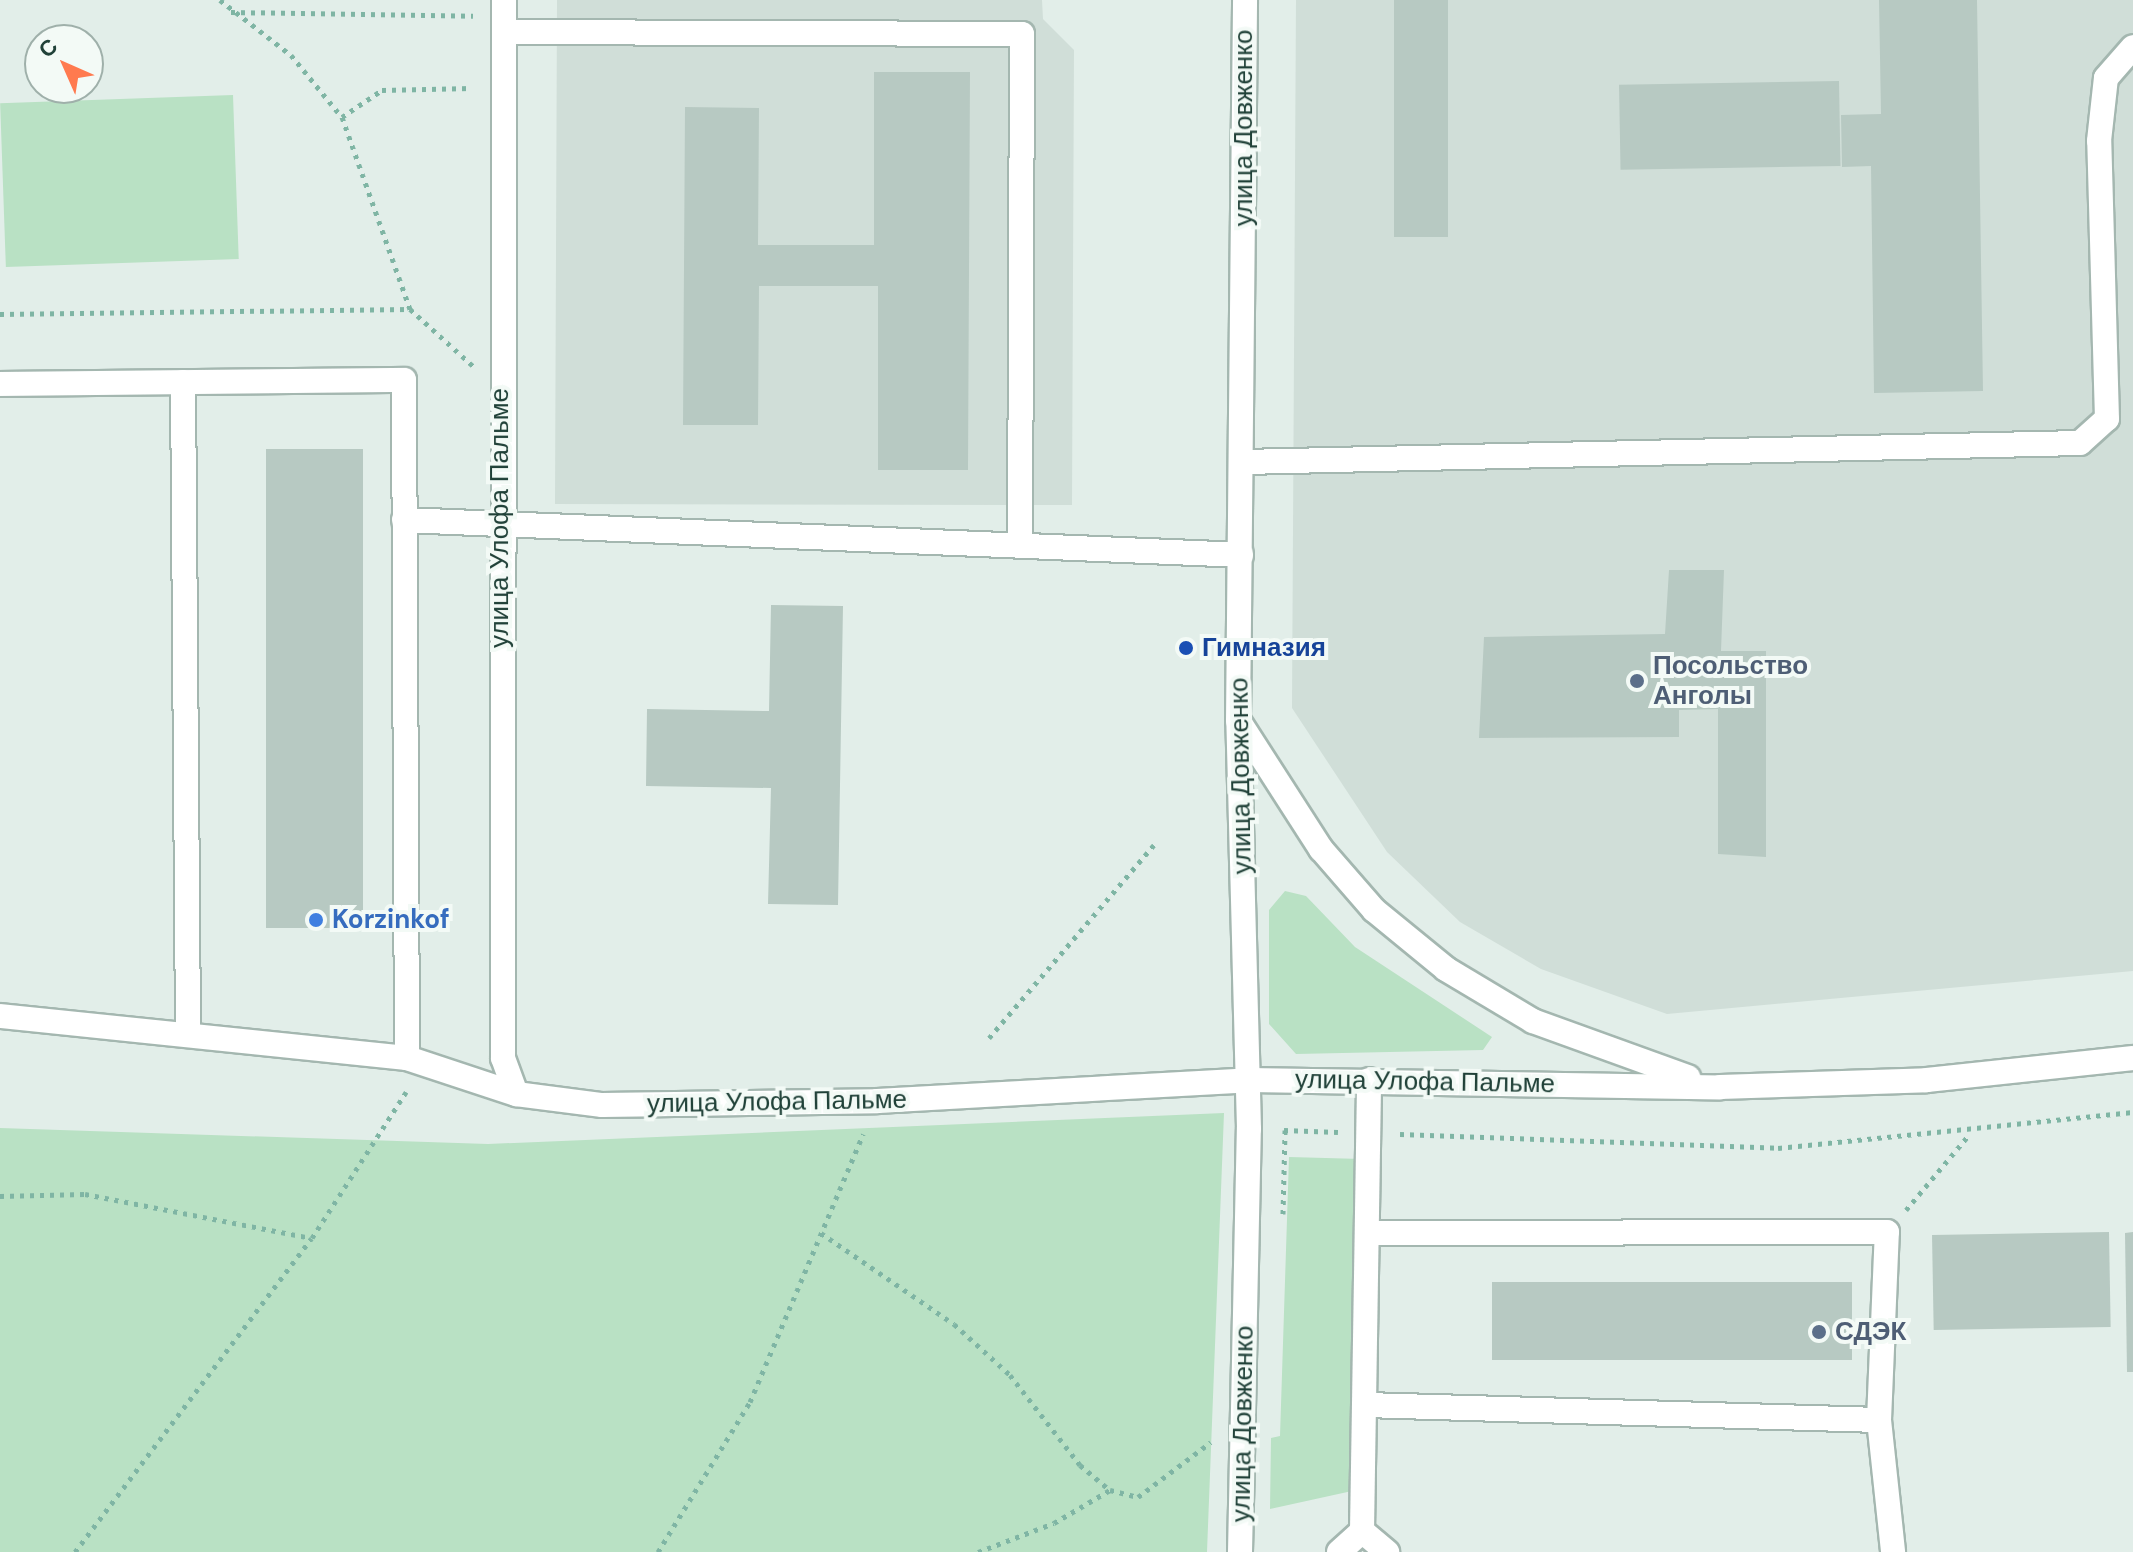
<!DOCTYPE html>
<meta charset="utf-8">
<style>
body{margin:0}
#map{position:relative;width:2133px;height:1552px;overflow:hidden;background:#e2eee9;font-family:"DM Sans",sans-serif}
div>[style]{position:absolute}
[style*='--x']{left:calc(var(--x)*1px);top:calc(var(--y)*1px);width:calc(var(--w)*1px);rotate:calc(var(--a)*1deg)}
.built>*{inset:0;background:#d0ded8}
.green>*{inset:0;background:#b9e1c4;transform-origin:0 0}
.building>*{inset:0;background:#b7c9c2;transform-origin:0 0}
.path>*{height:5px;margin-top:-2.5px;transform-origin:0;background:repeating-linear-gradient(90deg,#7fb5a4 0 4px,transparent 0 10px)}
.roads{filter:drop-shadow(2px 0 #a4b7b0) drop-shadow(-2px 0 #a4b7b0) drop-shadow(0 2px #a4b7b0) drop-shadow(0 -2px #a4b7b0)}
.minor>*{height:24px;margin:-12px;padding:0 12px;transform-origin:12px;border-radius:12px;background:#fff}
.dots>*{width:22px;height:22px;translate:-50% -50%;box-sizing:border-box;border:4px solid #f3faf6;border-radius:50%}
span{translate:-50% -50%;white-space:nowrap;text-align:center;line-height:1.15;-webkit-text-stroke:8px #f3faf6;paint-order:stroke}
.street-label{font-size:26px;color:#204138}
.transit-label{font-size:26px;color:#164399;font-weight:700}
.left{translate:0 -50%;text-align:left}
.service-label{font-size:26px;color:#4e5e75;font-weight:700}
.shop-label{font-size:26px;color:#366cbe;font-weight:700}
.north{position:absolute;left:24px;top:24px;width:80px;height:80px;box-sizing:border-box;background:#f3faf6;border:2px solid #9fb0aa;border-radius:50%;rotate:315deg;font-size:22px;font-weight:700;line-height:32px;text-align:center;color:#204138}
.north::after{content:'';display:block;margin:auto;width:28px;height:36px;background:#ff7a4f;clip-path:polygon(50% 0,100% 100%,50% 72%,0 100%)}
</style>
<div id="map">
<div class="built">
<div style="clip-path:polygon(557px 0,1042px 0,1043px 19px,1074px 50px,1072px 505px,555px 504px)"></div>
<div style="clip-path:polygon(1296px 0,2133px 0,2133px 971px,1667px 1014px,1541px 969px,1460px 922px,1387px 852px,1292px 708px)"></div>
</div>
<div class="green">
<div style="left:233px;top:95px;width:164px;height:233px;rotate:88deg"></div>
<div style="clip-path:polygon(1285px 891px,1306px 896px,1355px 947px,1492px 1037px,1483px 1050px,1296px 1054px,1269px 1024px,1269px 910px)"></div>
<div style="clip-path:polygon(1224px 1113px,1207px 1552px,0 1552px,0 1128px,488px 1144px)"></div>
<div style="clip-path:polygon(1289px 1157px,1362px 1159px,1352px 1491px,1270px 1509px,1271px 1438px,1280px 1436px)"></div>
</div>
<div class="building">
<div style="left:1394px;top:0;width:54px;height:237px"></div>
<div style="clip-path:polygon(1879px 0,1977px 0,1983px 391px,1874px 393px,1871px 166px,1842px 167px,1841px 115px,1881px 114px)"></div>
<div style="clip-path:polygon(874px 72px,970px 72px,968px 470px,878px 470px,878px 286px,759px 286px,758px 425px,683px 425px,685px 107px,759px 108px,758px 245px,874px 245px)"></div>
<div style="left:1839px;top:81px;width:85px;height:220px;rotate:89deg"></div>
<div style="left:363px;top:449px;width:479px;height:97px;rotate:90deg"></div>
<div style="clip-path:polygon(1669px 570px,1724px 570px,1721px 651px,1766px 651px,1766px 857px,1718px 854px,1718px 709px,1679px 710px,1679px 737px,1479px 738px,1484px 637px,1665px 634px)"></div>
<div style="clip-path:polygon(771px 605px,843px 606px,838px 905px,768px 904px,771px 788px,646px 786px,647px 709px,769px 711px)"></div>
<div style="left:2109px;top:1232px;width:95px;height:177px;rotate:89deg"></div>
<div style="clip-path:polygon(2133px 1232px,2133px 1372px,2127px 1372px,2125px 1233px)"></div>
<div style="left:1492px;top:1282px;width:360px;height:78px"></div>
</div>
<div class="path">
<div style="--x:220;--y:0;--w:90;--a:37.8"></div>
<div style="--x:291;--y:55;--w:80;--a:50.6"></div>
<div style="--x:342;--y:117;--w:204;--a:70.5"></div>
<div style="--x:410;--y:309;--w:85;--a:42.1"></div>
<div style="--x:231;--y:12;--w:242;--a:0.9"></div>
<div style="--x:342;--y:117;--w:48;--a:-34"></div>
<div style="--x:382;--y:90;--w:90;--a:-1.3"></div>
<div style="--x:0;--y:314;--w:410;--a:-0.7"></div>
<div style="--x:989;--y:1038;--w:254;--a:-49.5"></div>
<div style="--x:1284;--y:1130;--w:54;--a:2.1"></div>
<div style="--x:1400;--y:1134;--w:378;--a:2.1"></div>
<div style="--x:1778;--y:1148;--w:357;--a:-5.8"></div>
<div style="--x:0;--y:1196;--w:85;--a:-1.3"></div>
<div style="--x:85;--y:1194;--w:230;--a:11"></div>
<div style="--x:1906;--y:1210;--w:98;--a:-50"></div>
<div style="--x:1283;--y:1214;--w:84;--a:-88.6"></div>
<div style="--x:821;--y:1233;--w:161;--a:34.4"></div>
<div style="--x:954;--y:1324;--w:76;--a:42.3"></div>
<div style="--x:1010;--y:1375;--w:114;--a:52.1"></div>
<div style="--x:1080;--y:1465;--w:39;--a:40"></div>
<div style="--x:1110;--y:1490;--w:29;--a:14"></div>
<div style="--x:1138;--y:1497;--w:91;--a:-37"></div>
<div style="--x:75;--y:1552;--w:393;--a:-53"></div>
<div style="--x:312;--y:1238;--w:174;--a:-57.2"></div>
<div style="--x:658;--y:1552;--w:176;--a:-58.5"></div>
<div style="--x:750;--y:1402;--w:291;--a:-67.1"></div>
<div style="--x:978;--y:1552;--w:81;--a:-20.9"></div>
<div style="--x:1054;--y:1523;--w:65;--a:-30.5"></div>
</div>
<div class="roads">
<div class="minor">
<div style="--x:504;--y:0;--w:1058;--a:90.05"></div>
<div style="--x:503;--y:1058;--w:38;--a:70"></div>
<div style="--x:516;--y:1094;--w:87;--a:7.3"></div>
<div style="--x:602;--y:1105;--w:275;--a:-0.8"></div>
<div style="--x:877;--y:1101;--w:373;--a:-3.2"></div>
<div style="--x:1249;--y:1080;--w:471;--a:0.9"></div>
<div style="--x:1720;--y:1087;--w:207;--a:-1.9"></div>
<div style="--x:1927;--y:1080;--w:207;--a:-6.1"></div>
<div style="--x:504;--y:32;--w:518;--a:0.22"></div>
<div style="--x:1022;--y:34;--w:512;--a:90.22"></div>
<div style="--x:183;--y:382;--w:652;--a:89.56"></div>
<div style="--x:0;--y:384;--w:404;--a:-0.6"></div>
<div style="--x:404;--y:380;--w:678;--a:89.75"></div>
<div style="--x:1243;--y:462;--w:837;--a:-1.3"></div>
<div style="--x:2080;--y:443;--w:36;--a:-42"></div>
<div style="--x:2107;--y:419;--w:278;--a:-91.6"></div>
<div style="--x:2099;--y:141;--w:63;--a:-83.7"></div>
<div style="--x:2106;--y:78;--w:41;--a:-48.9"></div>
<div style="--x:404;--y:520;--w:838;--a:2.39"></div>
<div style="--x:1240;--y:723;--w:150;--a:57.3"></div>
<div style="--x:1321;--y:849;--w:81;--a:49"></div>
<div style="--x:1374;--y:910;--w:93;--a:39.3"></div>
<div style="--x:1446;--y:969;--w:101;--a:30.9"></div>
<div style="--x:1533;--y:1021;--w:165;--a:19.9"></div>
<div style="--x:0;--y:1016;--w:409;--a:5.9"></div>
<div style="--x:407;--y:1058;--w:115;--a:18.3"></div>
<div style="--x:1365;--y:1405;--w:514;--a:1.67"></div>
<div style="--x:1879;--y:1420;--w:188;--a:-87.6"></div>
<div style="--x:1887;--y:1232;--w:520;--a:179.89"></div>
<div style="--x:1879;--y:1420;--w:133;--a:83.9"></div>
<div style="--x:1362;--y:1531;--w:33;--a:40"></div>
<div style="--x:1240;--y:1552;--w:423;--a:-88.8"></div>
<div style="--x:1249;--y:1129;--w:408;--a:-91.5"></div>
<div style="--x:1238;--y:721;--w:721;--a:-89.44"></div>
<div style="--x:1339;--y:1552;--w:31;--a:-42"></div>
<div style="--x:1362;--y:1531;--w:451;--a:-89.1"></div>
</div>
</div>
<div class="dots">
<div style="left:1186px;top:648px;background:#1a4fb4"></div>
<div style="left:1637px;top:681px;background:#5c6f8a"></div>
<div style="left:316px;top:920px;background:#3f7fe0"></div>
<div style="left:1819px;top:1332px;background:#5c6f8a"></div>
</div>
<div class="street-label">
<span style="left:1244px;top:128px;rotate:-90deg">улица Довженко</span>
<span style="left:500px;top:518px;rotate:-90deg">улица Улофа Пальме</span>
<span style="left:1241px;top:776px;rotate:-91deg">улица Довженко</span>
<span style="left:1425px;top:1082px;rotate:1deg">улица Улофа Пальме</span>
<span style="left:777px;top:1102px;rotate:-1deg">улица Улофа Пальме</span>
<span style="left:1243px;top:1424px;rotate:-89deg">улица Довженко</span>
</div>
<div class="transit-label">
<span class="left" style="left:1202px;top:648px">Гимназия</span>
</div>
<div class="service-label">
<span class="left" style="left:1653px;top:681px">Посольство<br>Анголы</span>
<span class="left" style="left:1835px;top:1332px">СДЭК</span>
</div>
<div class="shop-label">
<span class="left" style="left:332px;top:920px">Korzinkof</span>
</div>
<div class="north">С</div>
</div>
